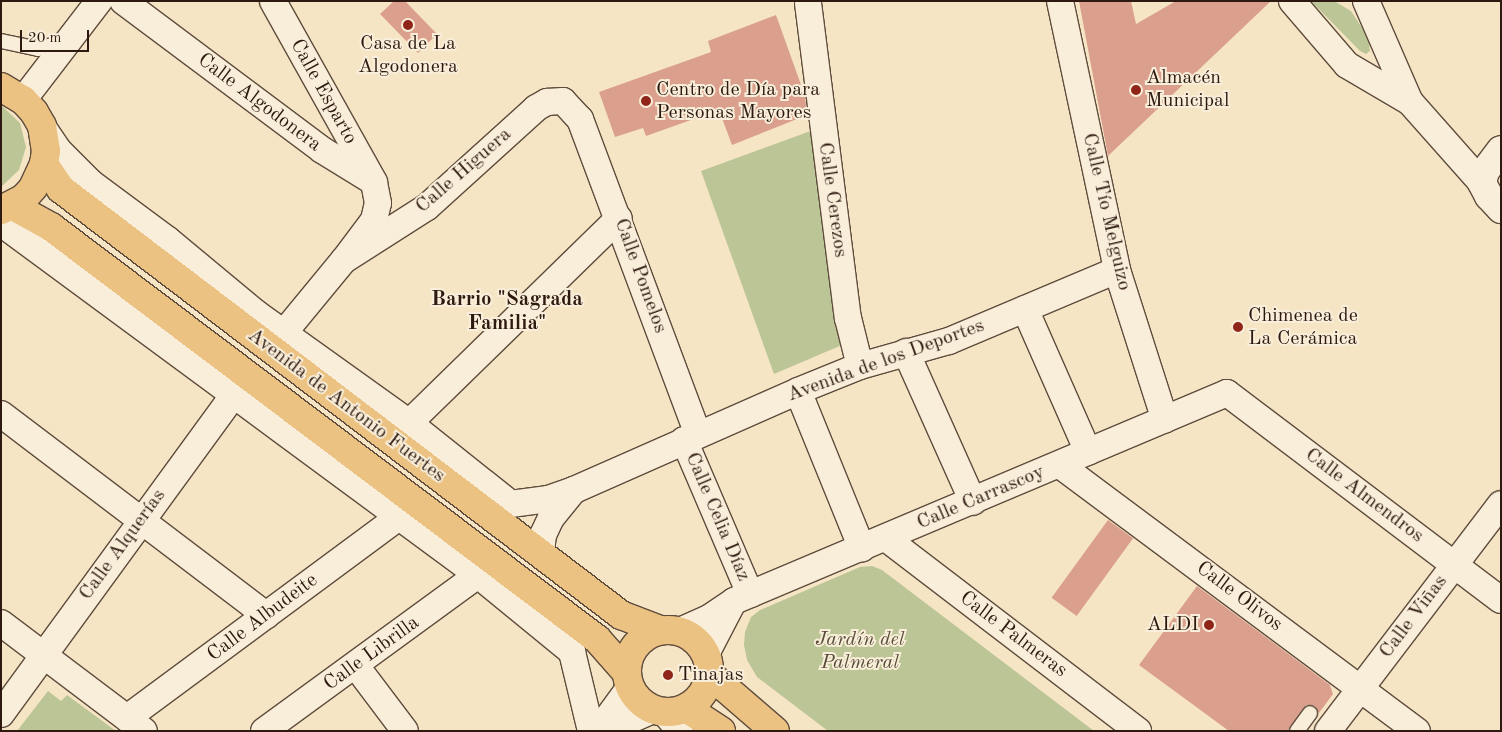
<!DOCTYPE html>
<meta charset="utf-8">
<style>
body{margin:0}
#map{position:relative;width:1502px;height:732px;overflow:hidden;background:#f6e5c5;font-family:"Old Standard TT",serif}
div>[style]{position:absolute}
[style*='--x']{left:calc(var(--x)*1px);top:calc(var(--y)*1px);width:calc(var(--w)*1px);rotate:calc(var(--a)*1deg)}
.green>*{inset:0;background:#bcc595}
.building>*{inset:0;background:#dba08d;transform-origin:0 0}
.roads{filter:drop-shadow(1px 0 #5f4c3d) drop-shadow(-1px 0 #5f4c3d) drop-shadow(0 1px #5f4c3d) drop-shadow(0 -1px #5f4c3d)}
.lane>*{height:14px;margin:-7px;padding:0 7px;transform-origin:7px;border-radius:7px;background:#f9eed9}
.street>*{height:26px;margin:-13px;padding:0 13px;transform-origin:13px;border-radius:13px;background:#f9eed9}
.secondary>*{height:28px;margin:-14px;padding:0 14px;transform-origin:14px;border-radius:14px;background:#f9eed9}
.primary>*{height:28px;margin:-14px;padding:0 14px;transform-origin:14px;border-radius:14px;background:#ebc282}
.primary>.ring{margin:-14px;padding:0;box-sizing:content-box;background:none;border:28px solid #ebc282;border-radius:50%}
.dots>*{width:14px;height:14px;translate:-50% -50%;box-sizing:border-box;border:2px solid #f9eed9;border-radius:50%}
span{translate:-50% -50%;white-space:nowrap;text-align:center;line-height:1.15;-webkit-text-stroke:4px #f9eed9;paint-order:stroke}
.poi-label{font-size:20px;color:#2d1910}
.left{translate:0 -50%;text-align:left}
.right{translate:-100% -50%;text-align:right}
.street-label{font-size:20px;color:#2d1910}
.park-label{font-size:20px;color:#584d38;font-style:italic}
.neighbourhood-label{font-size:21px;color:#2d1910;font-weight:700}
.frame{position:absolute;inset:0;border:2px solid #2d1910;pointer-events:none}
.scale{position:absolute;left:20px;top:30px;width:69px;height:22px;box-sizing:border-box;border:2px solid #2d1910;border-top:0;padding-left:6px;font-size:15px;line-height:18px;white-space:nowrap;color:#2d1910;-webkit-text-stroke:4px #f9eed9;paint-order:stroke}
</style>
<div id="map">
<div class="green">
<div style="clip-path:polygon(1311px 1px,1334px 1px,1351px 11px,1368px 37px,1370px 51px,1366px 54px,1360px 51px)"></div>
<div style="clip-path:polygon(1px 105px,20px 123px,26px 147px,19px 170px,1px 187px)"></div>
<div style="clip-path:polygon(816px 129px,842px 345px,774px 374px,701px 171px)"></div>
<div style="clip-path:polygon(872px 566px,882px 570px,1094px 731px,828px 731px,757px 677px,747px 660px,744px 645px,745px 632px,751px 617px,760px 610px,860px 567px)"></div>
<div style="clip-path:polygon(48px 691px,61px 701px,67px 695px,116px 731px,17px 731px)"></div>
</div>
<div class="building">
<div style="clip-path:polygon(394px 1px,405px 1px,437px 34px,418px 53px,380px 14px)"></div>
<div style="clip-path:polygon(1079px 1px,1131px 1px,1136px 24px,1176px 1px,1271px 1px,1108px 156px)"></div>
<div style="clip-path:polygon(776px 15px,805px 96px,807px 115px,732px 145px,719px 110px,646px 136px,643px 128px,615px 137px,599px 92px,711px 52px,708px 41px)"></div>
<div style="left:1108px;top:520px;width:31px;height:96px;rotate:36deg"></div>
<div style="clip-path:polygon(1197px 586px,1330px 685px,1333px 694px,1319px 713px,1315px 706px,1306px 705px,1287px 731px,1229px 731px,1139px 665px)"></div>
</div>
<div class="roads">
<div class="lane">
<div style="--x:1;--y:41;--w:38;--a:12"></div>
<div style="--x:38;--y:49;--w:29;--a:-16"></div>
<div style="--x:1297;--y:731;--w:22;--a:-54"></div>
</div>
<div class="street">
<div style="--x:123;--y:1;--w:249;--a:36.8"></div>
<div style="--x:322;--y:150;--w:57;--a:31.5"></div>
<div style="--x:1060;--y:1;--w:275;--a:78"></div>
<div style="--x:1117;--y:270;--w:157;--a:72.3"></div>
<div style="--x:1292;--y:1;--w:84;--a:49.3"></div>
<div style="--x:1347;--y:65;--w:73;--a:30.4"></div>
<div style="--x:1366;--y:1;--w:110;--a:66.5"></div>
<div style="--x:1410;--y:102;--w:108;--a:48.4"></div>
<div style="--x:808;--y:3;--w:318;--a:82.8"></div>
<div style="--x:848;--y:318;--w:49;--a:76"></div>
<div style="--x:23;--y:100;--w:125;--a:-52.5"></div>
<div style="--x:42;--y:126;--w:29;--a:56"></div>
<div style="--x:58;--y:150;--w:47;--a:45"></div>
<div style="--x:91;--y:183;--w:96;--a:36.5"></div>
<div style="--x:168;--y:240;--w:116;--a:39.7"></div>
<div style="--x:257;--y:314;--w:187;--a:35.6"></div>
<div style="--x:409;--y:423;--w:130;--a:38.5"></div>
<div style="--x:1;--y:223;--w:593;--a:36.43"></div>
<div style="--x:478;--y:575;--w:122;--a:39.3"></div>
<div style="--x:572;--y:652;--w:81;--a:76.5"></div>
<div style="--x:344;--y:260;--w:98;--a:-32.6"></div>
<div style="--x:427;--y:207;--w:147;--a:-42.2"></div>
<div style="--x:536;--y:108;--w:13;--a:-29"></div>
<div style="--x:547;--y:102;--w:16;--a:-4"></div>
<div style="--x:563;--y:101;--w:25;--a:47"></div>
<div style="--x:580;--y:119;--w:336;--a:69.5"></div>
<div style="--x:1025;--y:309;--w:156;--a:66.2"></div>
<div style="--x:273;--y:346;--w:112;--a:-50.5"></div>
<div style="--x:344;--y:260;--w:50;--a:-53.1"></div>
<div style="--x:374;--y:220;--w:17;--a:-77"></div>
<div style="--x:378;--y:203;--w:21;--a:-101"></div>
<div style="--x:374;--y:182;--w:207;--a:-119.2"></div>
<div style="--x:906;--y:352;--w:164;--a:65.9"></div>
<div style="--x:798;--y:391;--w:170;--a:67.9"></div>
<div style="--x:1;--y:414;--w:333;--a:37.2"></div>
<div style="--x:409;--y:423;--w:293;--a:-44.3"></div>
<div style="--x:684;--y:440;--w:168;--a:66.8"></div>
<div style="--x:1060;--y:465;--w:445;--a:36.7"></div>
<div style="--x:480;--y:508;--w:69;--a:-7.5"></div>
<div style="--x:548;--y:499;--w:28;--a:-19"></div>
<div style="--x:574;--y:490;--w:245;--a:-23.8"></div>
<div style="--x:798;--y:391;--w:67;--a:-22"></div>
<div style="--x:860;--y:366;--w:92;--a:-15.7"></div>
<div style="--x:949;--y:341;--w:182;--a:-22.9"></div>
<div style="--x:887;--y:539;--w:316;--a:37.4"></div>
<div style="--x:541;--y:553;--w:18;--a:-84"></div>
<div style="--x:543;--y:535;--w:19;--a:-65"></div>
<div style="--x:551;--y:518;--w:36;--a:-51"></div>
<div style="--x:1;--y:623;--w:179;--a:37.1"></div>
<div style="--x:680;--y:631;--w:32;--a:-24"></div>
<div style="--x:709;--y:618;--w:30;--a:-34"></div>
<div style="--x:734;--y:601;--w:535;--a:-22.88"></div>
<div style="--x:1227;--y:393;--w:343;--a:37.1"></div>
<div style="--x:706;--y:654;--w:54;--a:-62.5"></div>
<div style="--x:356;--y:666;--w:81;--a:53"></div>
<div style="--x:664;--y:712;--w:25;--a:50"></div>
<div style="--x:1;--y:714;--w:412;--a:-53.9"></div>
<div style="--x:127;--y:718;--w:338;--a:-36.5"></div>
<div style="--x:264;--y:731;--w:265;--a:-36.1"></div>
<div style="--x:598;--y:731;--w:54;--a:-54"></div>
<div style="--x:606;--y:731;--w:51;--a:-24.1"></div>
<div style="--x:1328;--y:731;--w:285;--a:-52.7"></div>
</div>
<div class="secondary">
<div style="--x:1501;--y:150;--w:26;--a:127"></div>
<div style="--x:1485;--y:171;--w:12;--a:104"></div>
<div style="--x:1482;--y:183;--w:15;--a:62"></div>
<div style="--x:1489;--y:196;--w:18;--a:47"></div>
</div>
<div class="primary">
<div style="--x:1;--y:87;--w:26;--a:31"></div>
<div style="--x:23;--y:100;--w:16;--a:47"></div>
<div style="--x:34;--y:112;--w:16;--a:60"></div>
<div style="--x:42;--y:126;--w:25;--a:81"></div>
<div style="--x:46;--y:151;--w:13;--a:99"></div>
<div style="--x:44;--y:164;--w:26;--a:115"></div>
<div style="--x:33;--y:188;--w:13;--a:132"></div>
<div style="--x:24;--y:198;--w:26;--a:152"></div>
<div style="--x:44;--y:164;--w:30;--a:56"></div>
<div style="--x:61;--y:189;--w:704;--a:37.26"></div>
<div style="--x:621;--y:615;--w:42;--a:21"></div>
<div style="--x:13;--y:206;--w:43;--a:28.9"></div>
<div style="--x:51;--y:227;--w:684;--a:37.04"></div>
<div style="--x:597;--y:639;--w:45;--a:48.6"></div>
<div class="ring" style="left:627px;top:630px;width:54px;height:54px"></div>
<div style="--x:709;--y:674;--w:87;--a:40.8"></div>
<div style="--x:686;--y:708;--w:42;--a:33.3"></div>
</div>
</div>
<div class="dots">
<div style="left:408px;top:25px;background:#8f2418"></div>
<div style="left:1136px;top:90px;background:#8f2418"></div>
<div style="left:646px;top:101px;background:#8f2418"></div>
<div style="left:1238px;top:327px;background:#8f2418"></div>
<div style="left:1209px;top:625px;background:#8f2418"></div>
<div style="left:668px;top:675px;background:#8f2418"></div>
</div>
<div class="poi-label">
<span style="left:408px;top:56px">Casa de La<br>Algodonera</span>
<span class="left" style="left:1146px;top:90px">Almacén<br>Municipal</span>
<span class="left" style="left:656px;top:102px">Centro de Día para<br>Personas Mayores</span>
<span class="left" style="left:1248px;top:328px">Chimenea de<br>La Cerámica</span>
<span class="right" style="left:1199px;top:625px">ALDI</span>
<span class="left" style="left:678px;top:675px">Tinajas</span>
</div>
<div class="street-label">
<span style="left:323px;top:92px;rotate:61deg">Calle Esparto</span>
<span style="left:259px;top:103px;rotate:37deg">Calle Algodonera</span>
<span style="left:464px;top:171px;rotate:-41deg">Calle Higuera</span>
<span style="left:832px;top:200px;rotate:82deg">Calle Cerezos</span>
<span style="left:1106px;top:212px;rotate:77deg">Calle Tío Melguizo</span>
<span style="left:640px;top:276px;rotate:70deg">Calle Pomelos</span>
<span style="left:886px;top:361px;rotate:-20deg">Avenida de los Deportes</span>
<span style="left:346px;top:406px;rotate:37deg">Avenida de Antonio Fuertes</span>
<span style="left:1364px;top:496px;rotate:37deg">Calle Almendros</span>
<span style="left:981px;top:498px;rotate:-23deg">Calle Carrascoy</span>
<span style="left:717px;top:517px;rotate:67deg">Calle Celia Díaz</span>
<span style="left:123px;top:545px;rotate:-54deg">Calle Alquerías</span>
<span style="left:1239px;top:597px;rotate:37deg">Calle Olivos</span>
<span style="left:1414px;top:617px;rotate:-53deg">Calle Viñas</span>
<span style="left:263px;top:618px;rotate:-37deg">Calle Albudeite</span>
<span style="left:1013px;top:635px;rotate:37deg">Calle Palmeras</span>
<span style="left:372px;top:654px;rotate:-36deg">Calle Librilla</span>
</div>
<div class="park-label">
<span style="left:860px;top:652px">Jardín del<br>Palmeral</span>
</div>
<div class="neighbourhood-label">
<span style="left:507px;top:312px">Barrio "Sagrada<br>Familia"</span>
</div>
<div class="frame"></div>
<div class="scale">20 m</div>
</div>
